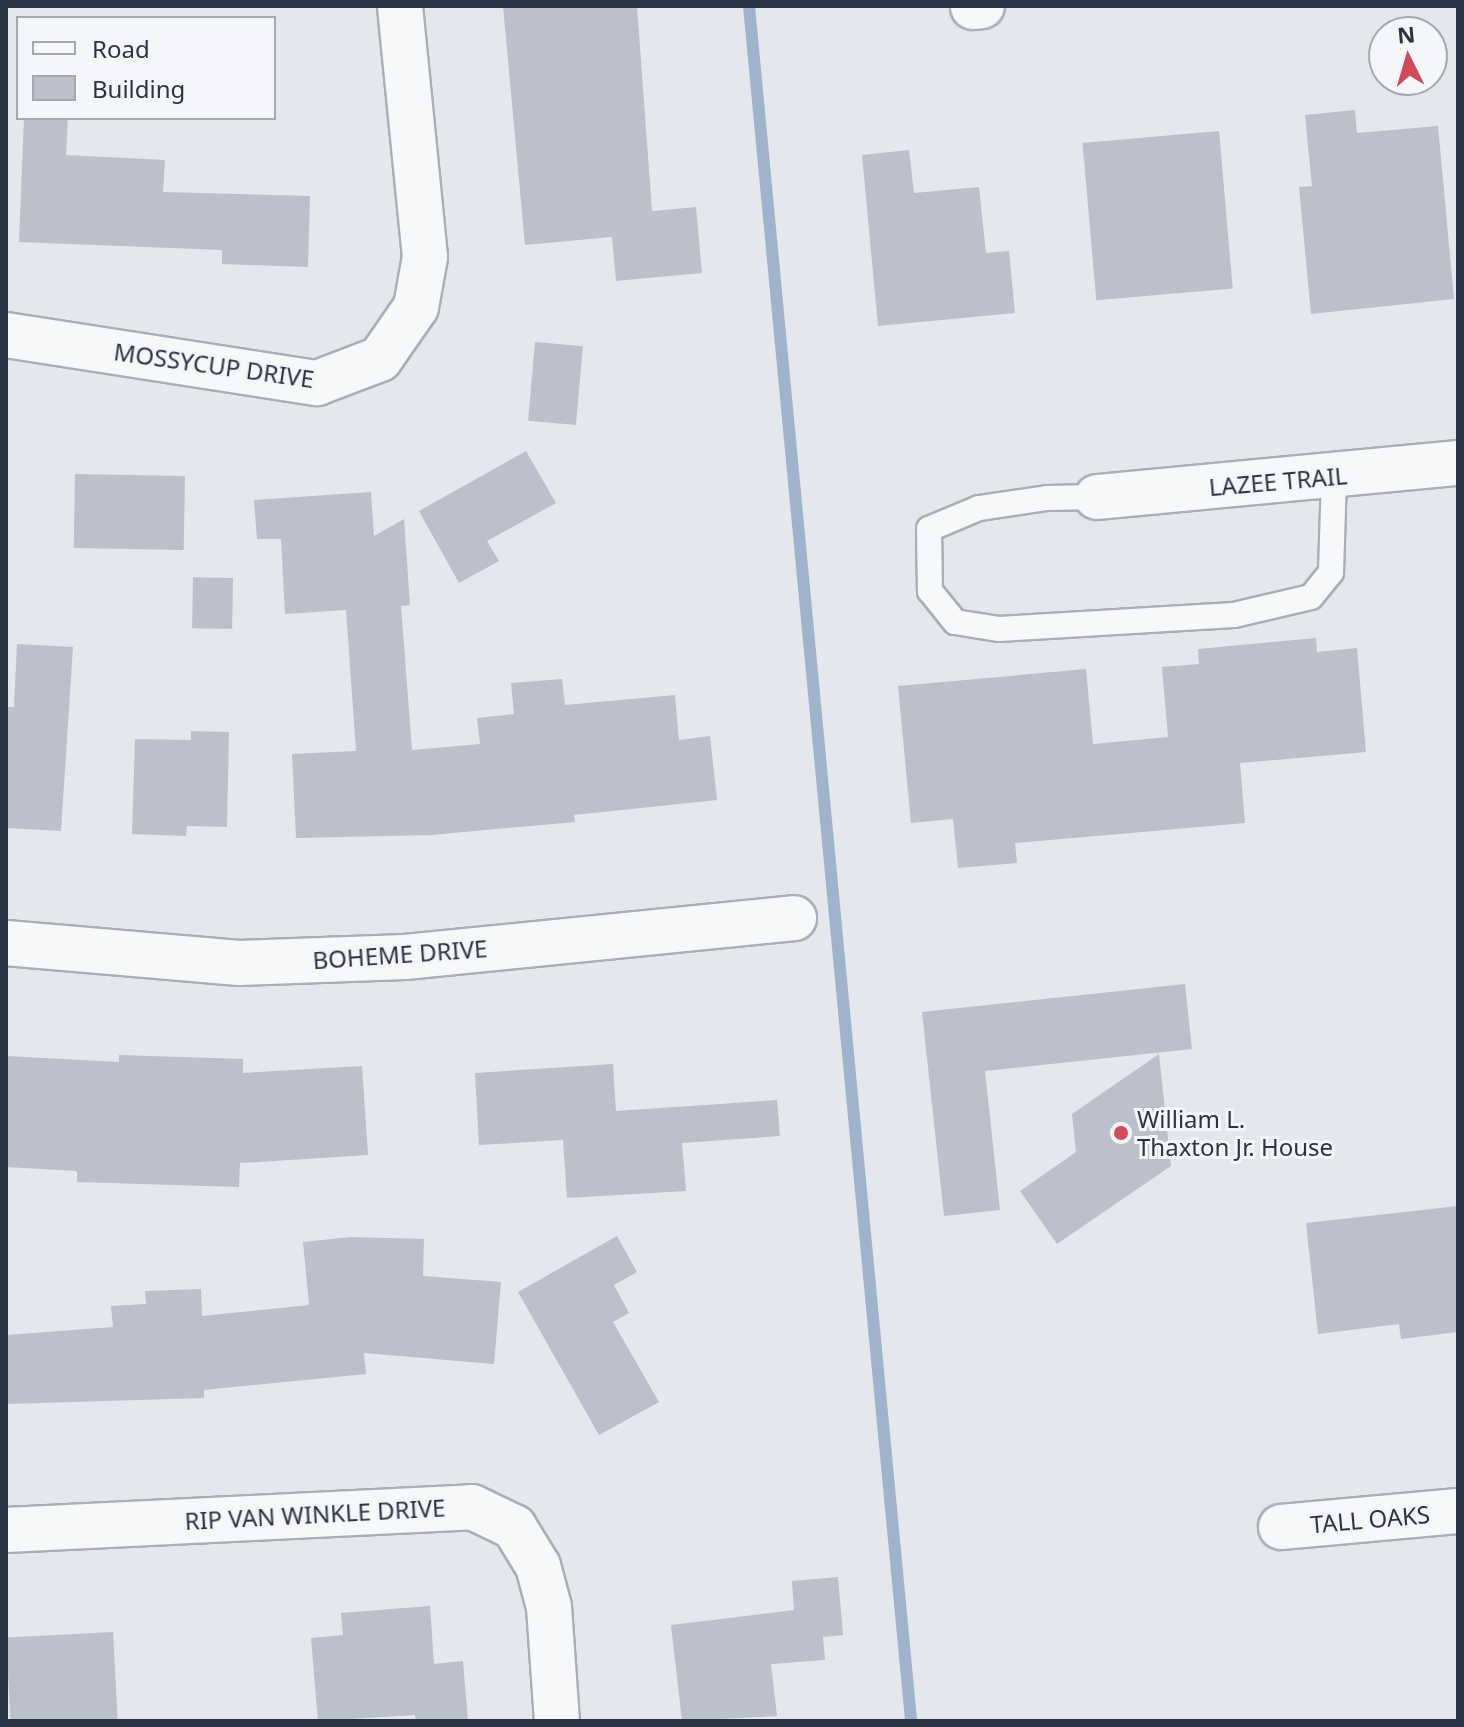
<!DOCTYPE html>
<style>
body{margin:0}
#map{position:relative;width:1464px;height:1727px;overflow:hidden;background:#e4e7ec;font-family:"Noto Sans",sans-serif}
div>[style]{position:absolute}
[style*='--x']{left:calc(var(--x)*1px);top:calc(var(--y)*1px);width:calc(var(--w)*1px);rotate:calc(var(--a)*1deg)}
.stream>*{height:12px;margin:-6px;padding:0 6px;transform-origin:6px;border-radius:6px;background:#9fb4cc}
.building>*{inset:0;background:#bbc0ca;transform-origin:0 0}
.roads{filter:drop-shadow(2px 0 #a9aeb7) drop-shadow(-2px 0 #a9aeb7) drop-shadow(0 2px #a9aeb7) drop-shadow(0 -2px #a9aeb7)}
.service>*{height:24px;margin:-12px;padding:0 12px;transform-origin:12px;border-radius:12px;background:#f7f8fa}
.minor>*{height:44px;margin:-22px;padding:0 22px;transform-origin:22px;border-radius:22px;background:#f7f8fa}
.dots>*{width:22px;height:22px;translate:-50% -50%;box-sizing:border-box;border:4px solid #f4f6f9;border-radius:50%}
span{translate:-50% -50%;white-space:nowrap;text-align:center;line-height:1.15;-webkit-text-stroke:6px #f4f6f9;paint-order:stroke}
.street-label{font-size:24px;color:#2b3445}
.poi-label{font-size:24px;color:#2b3445}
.left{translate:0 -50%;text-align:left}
.frame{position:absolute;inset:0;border:8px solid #2b3445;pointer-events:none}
.legend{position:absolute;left:16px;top:16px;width:260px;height:104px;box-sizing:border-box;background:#f4f6f9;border:2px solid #a4a8b1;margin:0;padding:10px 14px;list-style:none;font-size:24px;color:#2b3445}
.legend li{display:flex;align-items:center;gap:16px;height:40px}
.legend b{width:40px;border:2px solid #a4a8b1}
.north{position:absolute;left:1368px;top:16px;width:80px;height:80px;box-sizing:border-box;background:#f4f6f9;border:2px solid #a4a8b1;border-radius:50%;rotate:355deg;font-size:22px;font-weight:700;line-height:32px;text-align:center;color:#2b3445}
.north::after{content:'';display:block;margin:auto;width:28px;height:36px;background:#d1495b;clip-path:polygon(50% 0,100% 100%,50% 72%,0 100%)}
</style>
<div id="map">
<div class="stream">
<div style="--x:749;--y:6;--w:1723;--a:84.6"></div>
</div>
<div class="building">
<div style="clip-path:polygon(503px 6px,637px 6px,652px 211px,696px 207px,702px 273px,616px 281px,612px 237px,525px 245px)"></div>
<div style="clip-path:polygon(1355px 110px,1357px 133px,1438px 126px,1454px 299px,1311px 314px,1299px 187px,1312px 186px,1305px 115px)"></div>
<div style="clip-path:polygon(24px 118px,68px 118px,66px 155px,165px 160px,163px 192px,310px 196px,308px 267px,222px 264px,222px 250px,19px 242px)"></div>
<div style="left:1219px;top:131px;width:158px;height:137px;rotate:85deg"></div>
<div style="clip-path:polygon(909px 150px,914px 193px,979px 187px,986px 253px,1009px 251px,1015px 313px,878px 326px,862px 155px)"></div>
<div style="left:535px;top:342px;width:48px;height:79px;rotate:5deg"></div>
<div style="clip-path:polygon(526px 451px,556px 503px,487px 541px,499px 561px,459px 583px,419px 511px)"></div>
<div style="left:75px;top:474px;width:110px;height:74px;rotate:1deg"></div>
<div style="clip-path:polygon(371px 492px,374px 536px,404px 519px,410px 605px,401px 606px,412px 750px,480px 744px,477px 718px,514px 714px,511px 683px,562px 679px,565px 705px,675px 695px,679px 740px,710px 736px,717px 800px,574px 815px,575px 822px,431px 835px,296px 838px,292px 754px,356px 751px,346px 610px,285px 614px,281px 539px,257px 539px,254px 500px)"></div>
<div style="left:233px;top:578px;width:51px;height:40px;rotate:91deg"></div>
<div style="clip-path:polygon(1316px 638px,1317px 652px,1357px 648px,1366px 752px,1240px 763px,1245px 823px,1015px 843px,1017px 863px,958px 868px,953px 819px,911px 823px,898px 686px,1086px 669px,1093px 744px,1168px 737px,1162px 667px,1199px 664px,1198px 649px)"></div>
<div style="clip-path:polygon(17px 644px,73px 647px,61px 831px,6px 828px,6px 707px,14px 707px)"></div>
<div style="clip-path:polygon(191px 731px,229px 732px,227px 827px,187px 826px,186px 836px,132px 834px,135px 739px,191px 740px)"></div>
<div style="clip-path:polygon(1185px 984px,1192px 1049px,985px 1071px,1000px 1210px,944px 1216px,922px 1012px)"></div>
<div style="clip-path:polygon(1159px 1054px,1171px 1166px,1057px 1244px,1020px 1191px,1076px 1152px,1072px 1114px)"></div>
<div style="clip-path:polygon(119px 1055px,243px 1059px,243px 1073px,362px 1066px,368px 1155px,240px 1163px,239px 1187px,77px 1182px,77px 1171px,6px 1167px,6px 1056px,119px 1062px)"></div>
<div style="clip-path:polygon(613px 1064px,616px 1111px,777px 1100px,780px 1136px,682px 1143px,686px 1191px,567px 1198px,563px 1140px,479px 1145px,475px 1073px)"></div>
<div style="clip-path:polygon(1458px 1206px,1458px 1332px,1401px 1339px,1399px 1324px,1318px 1334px,1306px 1223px)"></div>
<div style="clip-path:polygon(617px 1236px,637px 1272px,614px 1285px,629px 1313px,613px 1322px,659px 1402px,599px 1435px,518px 1292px)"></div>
<div style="clip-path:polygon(351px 1237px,424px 1239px,423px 1276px,501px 1282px,494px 1364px,364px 1353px,366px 1374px,204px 1390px,204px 1398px,6px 1404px,6px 1335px,113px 1327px,111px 1306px,146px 1304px,145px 1291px,201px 1289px,202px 1316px,309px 1305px,303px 1242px)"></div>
<div style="clip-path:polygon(838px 1577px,843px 1635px,823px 1637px,825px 1660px,771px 1664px,777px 1716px,682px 1721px,671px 1625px,794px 1610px,792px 1581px)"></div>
<div style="clip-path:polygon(430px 1606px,434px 1664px,463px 1661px,468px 1721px,416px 1721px,415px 1715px,318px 1721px,311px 1638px,343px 1635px,341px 1613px)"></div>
<div style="left:113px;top:1632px;width:89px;height:107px;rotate:87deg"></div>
</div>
<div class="roads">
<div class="service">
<div style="--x:1097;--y:497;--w:50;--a:178.9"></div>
<div style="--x:1047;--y:498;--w:69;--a:171.6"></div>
<div style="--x:979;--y:508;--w:54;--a:157.2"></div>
<div style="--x:929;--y:529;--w:62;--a:89.1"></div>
<div style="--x:930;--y:591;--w:40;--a:51"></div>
<div style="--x:955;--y:622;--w:45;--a:9"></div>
<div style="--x:999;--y:629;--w:235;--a:-3.4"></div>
<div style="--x:1234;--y:615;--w:79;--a:-13.2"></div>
<div style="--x:1311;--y:597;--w:32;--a:-51"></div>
<div style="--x:1331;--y:572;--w:97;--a:-88.2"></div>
</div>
<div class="minor">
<div style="--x:973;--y:7;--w:9;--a:-6"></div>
<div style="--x:6;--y:335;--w:315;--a:8.8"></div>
<div style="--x:317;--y:383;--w:67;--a:-20.9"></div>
<div style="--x:380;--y:359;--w:63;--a:-55.3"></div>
<div style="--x:416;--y:307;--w:51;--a:-79.8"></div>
<div style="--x:425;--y:257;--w:252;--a:-95.7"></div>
<div style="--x:1097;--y:497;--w:363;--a:-5.4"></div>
<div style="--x:6;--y:943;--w:234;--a:4.9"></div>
<div style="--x:239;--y:963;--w:166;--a:-2.1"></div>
<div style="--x:405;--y:957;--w:391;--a:-5.7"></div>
<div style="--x:1281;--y:1527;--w:178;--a:-5.2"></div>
<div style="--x:6;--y:1530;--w:467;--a:-2.8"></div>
<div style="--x:472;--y:1507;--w:47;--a:25.5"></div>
<div style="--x:514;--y:1527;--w:46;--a:58.4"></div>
<div style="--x:538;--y:1566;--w:42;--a:75"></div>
<div style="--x:549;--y:1607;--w:114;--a:86"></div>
</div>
</div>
<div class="dots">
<div style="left:1121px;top:1133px;background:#d1495b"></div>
</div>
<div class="street-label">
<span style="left:214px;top:365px;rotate:8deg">MOSSYCUP DRIVE</span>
<span style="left:1278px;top:481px;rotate:-5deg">LAZEE TRAIL</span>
<span style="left:400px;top:954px;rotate:-4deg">BOHEME DRIVE</span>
<span style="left:315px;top:1514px;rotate:-3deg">RIP VAN WINKLE DRIVE</span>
<span style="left:1370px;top:1519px;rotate:-5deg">TALL OAKS</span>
</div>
<div class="poi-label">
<span class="left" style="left:1137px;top:1133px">William L.<br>Thaxton Jr. House</span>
</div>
<div class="frame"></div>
<ul class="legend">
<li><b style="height:10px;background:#f7f8fa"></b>Road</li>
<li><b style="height:22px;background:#bbc0ca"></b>Building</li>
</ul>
<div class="north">N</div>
</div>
